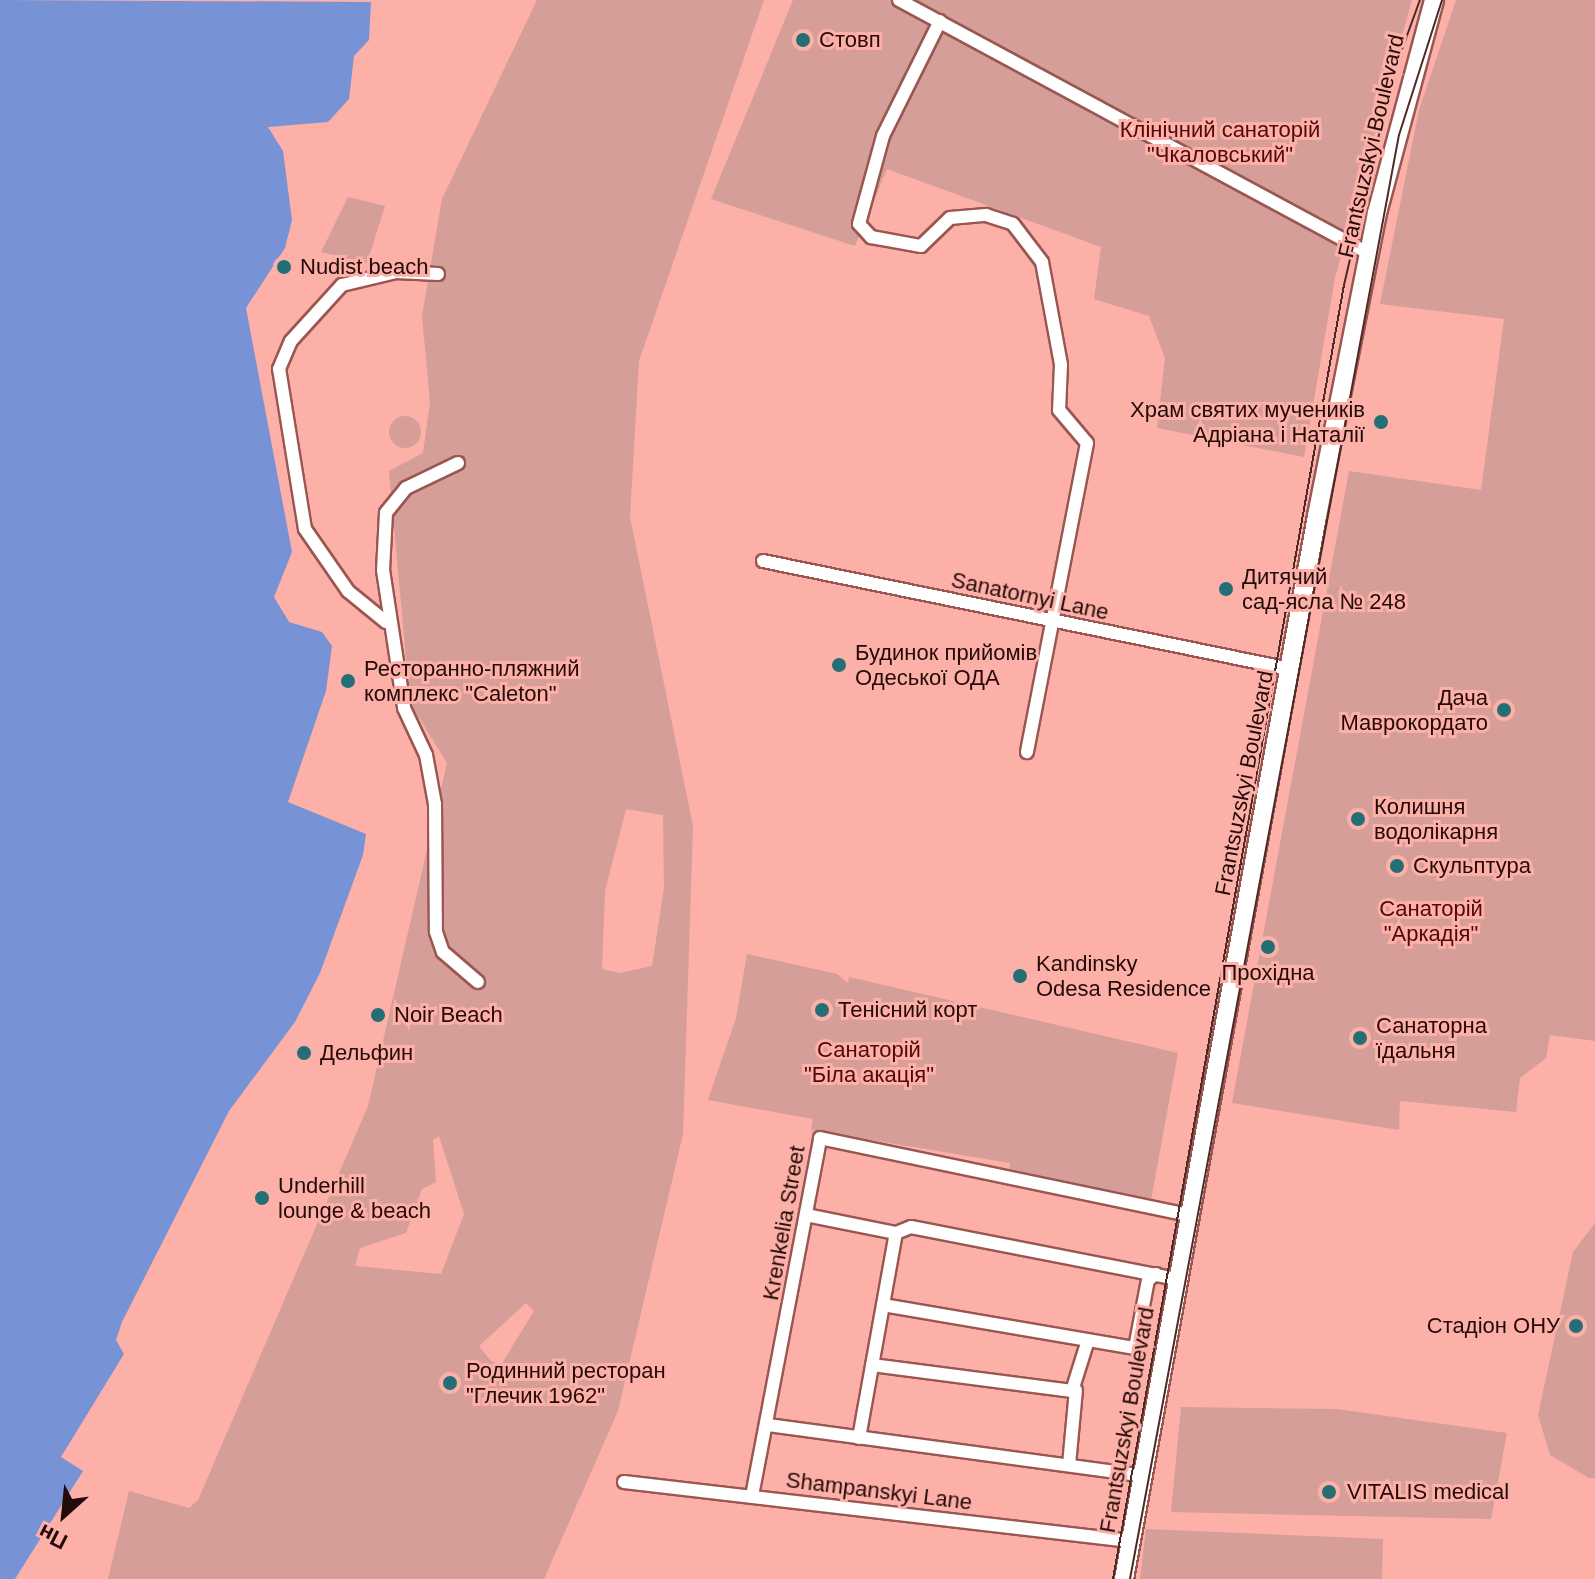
<!DOCTYPE html>
<meta charset="utf-8">
<style>
body{margin:0}
#map{position:relative;width:1595px;height:1579px;overflow:hidden;background:#fcb0a8;font-family:Helvetica,sans-serif}
div>[style]{position:absolute}
[style*='--x']{left:calc(var(--x)*1px);top:calc(var(--y)*1px);width:calc(var(--w)*1px);rotate:calc(var(--a)*1deg)}
.green>*{inset:0;background:#d59e98}
.round{border-radius:50%}
.water>*{inset:0;background:#7793d5}
.roads{filter:drop-shadow(2px 0 #9a5751) drop-shadow(-2px 0 #9a5751) drop-shadow(0 2px #9a5751) drop-shadow(0 -2px #9a5751)}
.street>*{height:12px;margin:-6px;padding:0 6px;transform-origin:6px;border-radius:6px;background:#fff}
.secondary>*{height:18px;margin:-9px;padding:0 9px;transform-origin:9px;border-radius:9px;background:#fff}
.tram>*{height:2px;margin:-1px;padding:0 1px;transform-origin:1px;border-radius:1px;background:#4d2a26}
.dots>*{width:22px;height:22px;translate:-50% -50%;box-sizing:border-box;border:4px solid #fcb0a8;border-radius:50%}
span{translate:-50% -50%;white-space:nowrap;text-align:center;line-height:1.15;-webkit-text-stroke:6px #fcb0a8;paint-order:stroke}
.poi-label{font-size:22px;color:#240a08}
.left{translate:0 -50%;text-align:left}
.right{translate:-100% -50%;text-align:right}
.park-label{font-size:22px;color:#520709}
.street-label{font-size:22px;color:#240a08}
.north{position:absolute;left:24px;top:1475px;width:80px;height:80px;-webkit-text-stroke:6px #fcb0a8;paint-order:stroke;rotate:207deg;font-size:22px;font-weight:700;line-height:32px;text-align:center;color:#240a08}
.north::after{content:'';display:block;margin:auto;width:28px;height:36px;background:#240a08;clip-path:polygon(50% 0,100% 100%,50% 72%,0 100%)}
</style>
<div id="map">
<div class="green">
<div style="clip-path:polygon(evenodd,537px 0,764px 0,639px 361px,630px 517px,693px 826px,683px 1134px,618px 1411px,544px 1579px,108px 1579px,129px 1491px,189px 1508px,198px 1500px,368px 1106px,447px 763px,410px 703px,389px 471px,423px 453px,430px 402px,422px 316px,442px 199px,537px 0,626px 809px,663px 815px,664px 888px,652px 966px,620px 973px,602px 969px,605px 891px,626px 809px,537px 0,439px 1136px,464px 1214px,441px 1274px,355px 1266px,360px 1248px,406px 1233px,422px 1189px,436px 1182px,433px 1140px,439px 1136px,537px 0,526px 1303px,534px 1311px,501px 1365px,491px 1361px,479px 1346px,526px 1303px)"></div>
<div style="clip-path:polygon(793px 0,1412px 0,1335px 278px,1304px 457px,1157px 428px,1165px 358px,1149px 316px,1094px 299px,1101px 247px,887px 169px,855px 246px,711px 199px)"></div>
<div style="clip-path:polygon(1456px 0,1595px 0,1595px 1041px,1550px 1035px,1546px 1058px,1520px 1078px,1516px 1112px,1400px 1101px,1399px 1130px,1232px 1103px,1349px 471px,1481px 490px,1504px 319px,1380px 304px,1419px 110px)"></div>
<div style="clip-path:polygon(348px 197px,385px 206px,367px 263px,321px 252px)"></div>
<div class="round" style="left:389px;top:416px;width:32px;height:32px"></div>
<div style="clip-path:polygon(747px 954px,837px 974px,848px 983px,849px 977px,1178px 1053px,1151px 1200px,1009px 1174px,1010px 1163px,811px 1130px,813px 1119px,708px 1100px,736px 1018px)"></div>
<div style="clip-path:polygon(1595px 1223px,1595px 1478px,1589px 1478px,1550px 1455px,1538px 1415px,1573px 1252px)"></div>
<div style="clip-path:polygon(1181px 1407px,1337px 1409px,1507px 1433px,1491px 1519px,1171px 1512px)"></div>
<div style="clip-path:polygon(1146px 1529px,1383px 1539px,1382px 1579px,1140px 1579px)"></div>
</div>
<div class="water">
<div style="clip-path:polygon(0 0,371px 2px,369px 40px,354px 56px,349px 99px,328px 122px,268px 127px,283px 151px,292px 220px,285px 248px,246px 308px,292px 552px,274px 597px,289px 622px,322px 632px,332px 646px,326px 691px,288px 802px,366px 834px,363px 855px,320px 973px,295px 1022px,229px 1111px,122px 1322px,116px 1340px,124px 1354px,61px 1457px,83px 1471px,15px 1579px,0 1579px)"></div>
</div>
<div class="roads">
<div class="street">
<div style="--x:899;--y:0;--w:535;--a:28.34"></div>
<div style="--x:940;--y:21;--w:128;--a:116.4"></div>
<div style="--x:883;--y:136;--w:91;--a:105.3"></div>
<div style="--x:859;--y:224;--w:18;--a:47"></div>
<div style="--x:871;--y:237;--w:51;--a:10.2"></div>
<div style="--x:921;--y:246;--w:40;--a:-44"></div>
<div style="--x:950;--y:218;--w:36;--a:-5"></div>
<div style="--x:986;--y:215;--w:28;--a:18"></div>
<div style="--x:1013;--y:224;--w:48;--a:52.7"></div>
<div style="--x:1042;--y:262;--w:105;--a:79.5"></div>
<div style="--x:1061;--y:365;--w:45;--a:92.5"></div>
<div style="--x:1059;--y:410;--w:43;--a:49.7"></div>
<div style="--x:1087;--y:443;--w:315;--a:101"></div>
<div style="--x:458;--y:463;--w:58;--a:154.3"></div>
<div style="--x:406;--y:488;--w:32;--a:129"></div>
<div style="--x:386;--y:513;--w:57;--a:93"></div>
<div style="--x:383;--y:570;--w:140;--a:81.3"></div>
<div style="--x:404;--y:708;--w:52;--a:64.9"></div>
<div style="--x:426;--y:755;--w:50;--a:79.6"></div>
<div style="--x:435;--y:804;--w:128;--a:89.6"></div>
<div style="--x:436;--y:932;--w:21;--a:71"></div>
<div style="--x:443;--y:952;--w:46;--a:40.6"></div>
<div style="--x:763;--y:561;--w:538;--a:11.58"></div>
<div style="--x:386;--y:622;--w:49;--a:-140.8"></div>
<div style="--x:348;--y:591;--w:75;--a:-124.7"></div>
<div style="--x:305;--y:529;--w:162;--a:-99.2"></div>
<div style="--x:279;--y:369;--w:30;--a:-67"></div>
<div style="--x:291;--y:341;--w:76;--a:-47.7"></div>
<div style="--x:342;--y:285;--w:56;--a:-13.5"></div>
<div style="--x:396;--y:272;--w:42;--a:2.7"></div>
<div style="--x:806;--y:1215;--w:92;--a:11.3"></div>
<div style="--x:896;--y:1233;--w:16;--a:-22"></div>
<div style="--x:911;--y:1227;--w:270;--a:11.1"></div>
<div style="--x:883;--y:1305;--w:256;--a:9.7"></div>
<div style="--x:1135;--y:1348;--w:69;--a:-79.2"></div>
<div style="--x:1148;--y:1280;--w:10;--a:-37"></div>
<div style="--x:872;--y:1365;--w:202;--a:7.4"></div>
<div style="--x:1072;--y:1391;--w:53;--a:-72.6"></div>
<div style="--x:768;--y:1425;--w:375;--a:7.7"></div>
<div style="--x:859;--y:1438;--w:208;--a:-79.8"></div>
<div style="--x:1069;--y:1465;--w:75;--a:-84.7"></div>
<div style="--x:624;--y:1482;--w:509;--a:6.65"></div>
<div style="--x:752;--y:1496;--w:364;--a:-79.2"></div>
<div style="--x:820;--y:1138;--w:377;--a:11.8"></div>
</div>
<div class="secondary">
<div style="--x:1124;--y:1579;--w:1080;--a:-79.71"></div>
<div style="--x:1317;--y:516;--w:309;--a:-78.8"></div>
<div style="--x:1377;--y:213;--w:220;--a:-75"></div>
</div>
</div>
<div class="tram">
<div style="--x:1113;--y:1579;--w:1314;--a:-79.88"></div>
<div style="--x:1344;--y:285;--w:217;--a:-76.9"></div>
<div style="--x:1393;--y:74;--w:79;--a:-70"></div>
<div style="--x:1130;--y:1579;--w:1469;--a:-79.45"></div>
<div style="--x:1399;--y:135;--w:142;--a:-72.3"></div>
</div>
<div class="dots">
<div style="left:803px;top:40px;background:#246e76"></div>
<div style="left:284px;top:267px;background:#246e76"></div>
<div style="left:1381px;top:422px;background:#246e76"></div>
<div style="left:1226px;top:589px;background:#246e76"></div>
<div style="left:839px;top:665px;background:#246e76"></div>
<div style="left:348px;top:681px;background:#246e76"></div>
<div style="left:1504px;top:710px;background:#246e76"></div>
<div style="left:1358px;top:819px;background:#246e76"></div>
<div style="left:1397px;top:866px;background:#246e76"></div>
<div style="left:1268px;top:947px;background:#246e76"></div>
<div style="left:1020px;top:976px;background:#246e76"></div>
<div style="left:822px;top:1010px;background:#246e76"></div>
<div style="left:378px;top:1015px;background:#246e76"></div>
<div style="left:1360px;top:1038px;background:#246e76"></div>
<div style="left:304px;top:1053px;background:#246e76"></div>
<div style="left:262px;top:1198px;background:#246e76"></div>
<div style="left:1576px;top:1326px;background:#246e76"></div>
<div style="left:450px;top:1383px;background:#246e76"></div>
<div style="left:1329px;top:1492px;background:#246e76"></div>
</div>
<div class="poi-label">
<span class="left" style="left:819px;top:40px">Стовп</span>
<span class="left" style="left:300px;top:267px">Nudist beach</span>
<span class="right" style="left:1365px;top:422px">Храм святих мучеників<br>Адріана і Наталії</span>
<span class="left" style="left:1242px;top:589px">Дитячий<br>сад-ясла № 248</span>
<span class="left" style="left:855px;top:665px">Будинок прийомів<br>Одеської ОДА</span>
<span class="left" style="left:364px;top:681px">Ресторанно-пляжний<br>комплекс "Caleton"</span>
<span class="right" style="left:1488px;top:710px">Дача<br>Маврокордато</span>
<span class="left" style="left:1374px;top:819px">Колишня<br>водолікарня</span>
<span class="left" style="left:1413px;top:866px">Скульптура</span>
<span class="left" style="left:1036px;top:976px">Kandinsky<br>Odesa Residence</span>
<span style="left:1268px;top:973px">Прохідна</span>
<span class="left" style="left:838px;top:1010px">Тенісний корт</span>
<span class="left" style="left:394px;top:1015px">Noir Beach</span>
<span class="left" style="left:1376px;top:1038px">Санаторна<br>їдальня</span>
<span class="left" style="left:320px;top:1053px">Дельфин</span>
<span class="left" style="left:278px;top:1198px">Underhill<br>lounge &amp; beach</span>
<span class="right" style="left:1560px;top:1326px">Стадіон ОНУ</span>
<span class="left" style="left:466px;top:1383px">Родинний ресторан<br>"Глечик 1962"</span>
<span class="left" style="left:1347px;top:1492px">VITALIS medical</span>
</div>
<div class="park-label">
<span style="left:1220px;top:142px">Клінічний санаторій<br>"Чкаловський"</span>
<span style="left:1431px;top:921px">Санаторій<br>"Аркадія"</span>
<span style="left:869px;top:1062px">Санаторій<br>"Біла акація"</span>
</div>
<div class="street-label">
<span style="left:1371px;top:146px;rotate:-77deg">Frantsuzskyi Boulevard</span>
<span style="left:1030px;top:596px;rotate:12deg">Sanatornyi Lane</span>
<span style="left:1244px;top:783px;rotate:-79deg">Frantsuzskyi Boulevard</span>
<span style="left:784px;top:1223px;rotate:-80deg">Krenkelia Street</span>
<span style="left:1127px;top:1420px;rotate:-80deg">Frantsuzskyi Boulevard</span>
<span style="left:879px;top:1491px;rotate:7deg">Shampanskyi Lane</span>
</div>
<div class="north">Пн</div>
</div>
